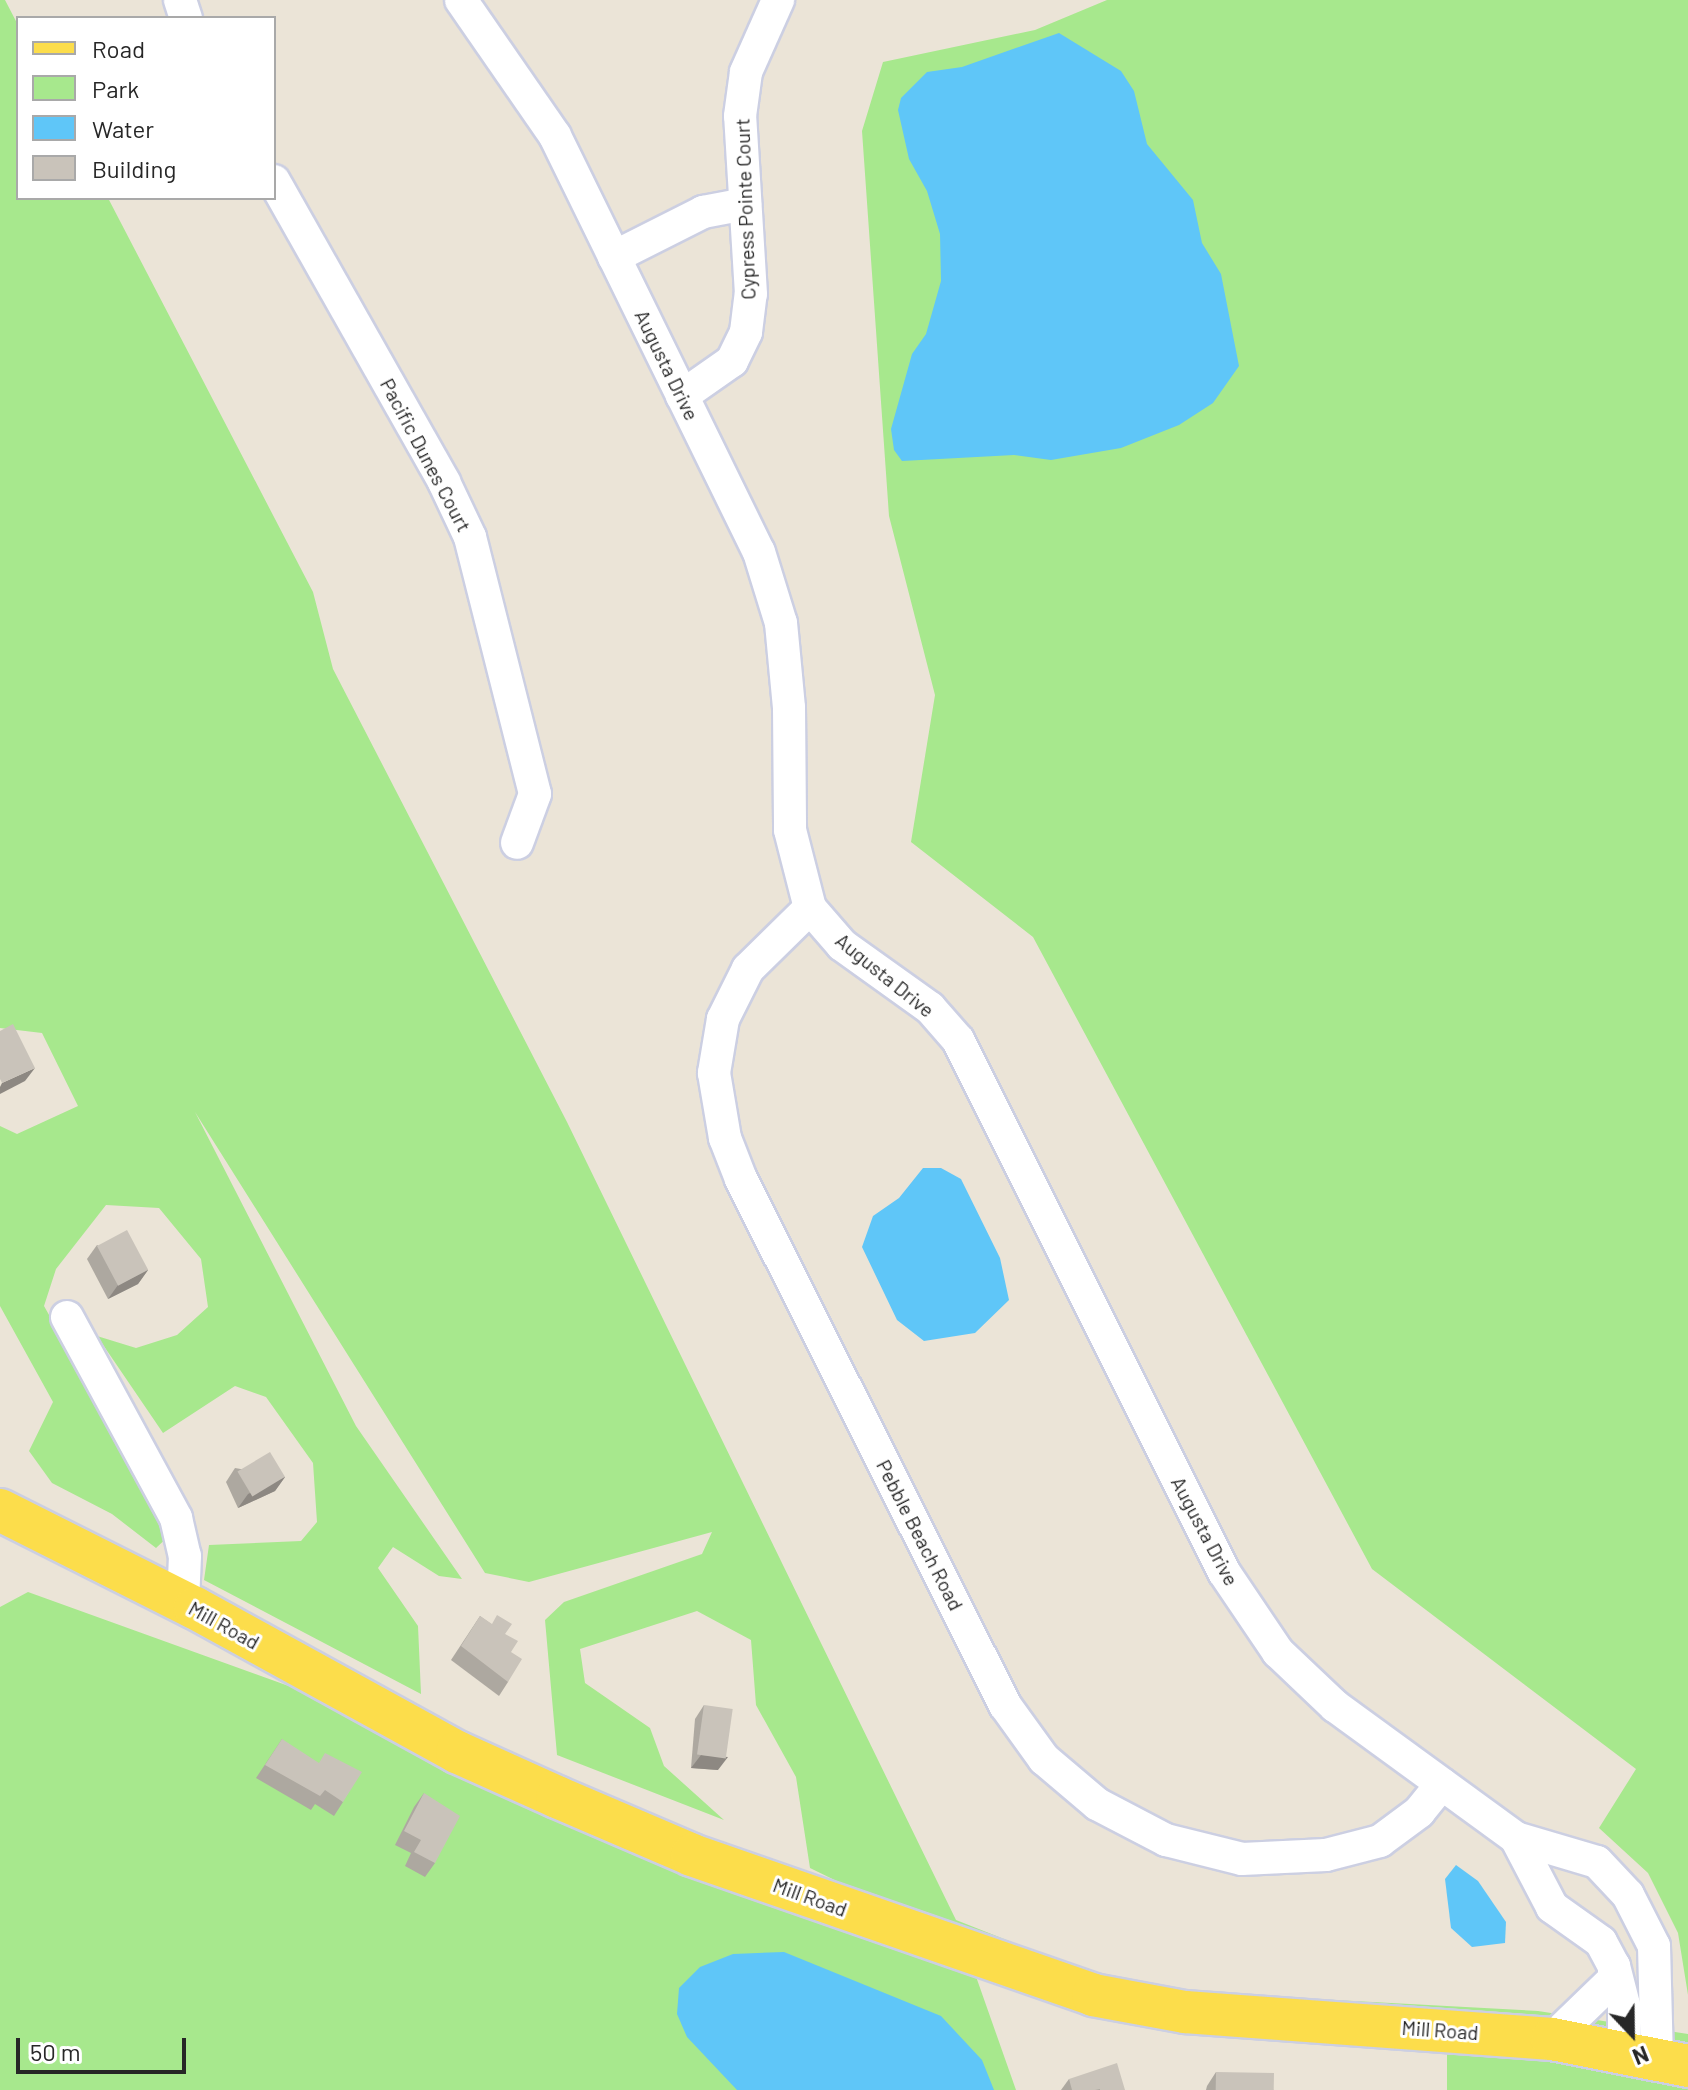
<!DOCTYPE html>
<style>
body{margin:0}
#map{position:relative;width:1688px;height:2090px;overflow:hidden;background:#ebe4d7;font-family:Barlow,sans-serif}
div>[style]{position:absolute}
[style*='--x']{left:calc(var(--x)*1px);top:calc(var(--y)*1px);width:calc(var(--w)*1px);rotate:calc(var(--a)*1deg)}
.green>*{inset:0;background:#a7e88d}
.water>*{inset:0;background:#5fc6f8}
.roads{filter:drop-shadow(2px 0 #cccfe2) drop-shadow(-2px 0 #cccfe2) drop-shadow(0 2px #cccfe2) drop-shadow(0 -2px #cccfe2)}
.minor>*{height:32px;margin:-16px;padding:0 16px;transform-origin:16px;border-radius:16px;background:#fff}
.major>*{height:42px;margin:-21px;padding:0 21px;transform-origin:21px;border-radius:21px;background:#fcdd4b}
.wall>*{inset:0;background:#ada8a0}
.shaded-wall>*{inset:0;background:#8d8882}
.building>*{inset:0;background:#c9c3ba;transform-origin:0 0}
span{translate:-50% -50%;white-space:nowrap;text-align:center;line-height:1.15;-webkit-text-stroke:6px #fff;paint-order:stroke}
.street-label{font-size:20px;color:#272727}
.legend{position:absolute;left:16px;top:16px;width:260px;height:184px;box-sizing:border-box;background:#fff;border:2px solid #a9a9a9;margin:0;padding:10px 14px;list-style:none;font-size:24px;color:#272727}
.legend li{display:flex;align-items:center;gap:16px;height:40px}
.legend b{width:40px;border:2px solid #a9a9a9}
.north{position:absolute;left:1592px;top:1994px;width:80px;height:80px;-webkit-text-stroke:6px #fff;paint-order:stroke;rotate:158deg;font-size:22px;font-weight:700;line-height:32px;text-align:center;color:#272727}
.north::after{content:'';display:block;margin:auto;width:28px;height:36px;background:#272727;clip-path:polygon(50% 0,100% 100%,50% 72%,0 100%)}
.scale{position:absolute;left:16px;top:2038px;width:170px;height:36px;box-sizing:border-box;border:4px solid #272727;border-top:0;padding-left:10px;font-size:24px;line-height:28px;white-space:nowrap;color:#272727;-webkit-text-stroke:6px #fff;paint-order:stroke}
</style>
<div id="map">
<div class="green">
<div style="clip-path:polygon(0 0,5px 0,18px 25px,18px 198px,108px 198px,313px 592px,333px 669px,567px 1122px,956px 1920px,1092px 1974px,1189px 1992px,1538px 2011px,1688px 2034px,1688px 2090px,1447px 2090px,1447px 2044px,973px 1968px,1016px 2090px,0 2090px,0 1607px,28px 1592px,855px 1890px,810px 1868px,796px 1777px,756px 1705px,751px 1640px,697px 1611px,580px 1649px,585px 1683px,650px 1728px,664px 1766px,724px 1820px,557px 1755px,545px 1620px,564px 1602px,702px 1554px,712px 1532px,529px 1582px,485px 1573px,195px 1112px,356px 1426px,462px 1579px,439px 1576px,393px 1547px,378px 1568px,418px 1626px,421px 1694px,204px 1580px,209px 1545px,301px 1541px,317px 1522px,313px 1463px,266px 1397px,235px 1386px,163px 1433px,97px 1336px,136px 1348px,177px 1335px,208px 1307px,201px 1259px,159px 1208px,106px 1205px,56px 1269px,44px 1306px,172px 1533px,156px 1548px,112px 1514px,52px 1483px,29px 1451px,53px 1402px,0 1306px,0 1126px,17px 1134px,78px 1106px,42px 1033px,0 1028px)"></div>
<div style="clip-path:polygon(1107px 0,1688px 0,1688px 1995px,1678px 1933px,1648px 1873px,1599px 1828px,1636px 1769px,1372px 1569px,1033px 937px,911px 842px,935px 695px,889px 516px,862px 131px,883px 62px,1035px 30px)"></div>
</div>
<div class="water">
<div style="clip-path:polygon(1059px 33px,1121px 71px,1134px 91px,1147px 144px,1193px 200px,1202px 243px,1221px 274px,1239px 366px,1213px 403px,1179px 425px,1121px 448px,1051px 460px,1014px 455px,902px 461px,894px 450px,891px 429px,912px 354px,926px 334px,941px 281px,940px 234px,927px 191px,909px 159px,898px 110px,901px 98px,927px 72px,962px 67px)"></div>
<div style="clip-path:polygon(923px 1168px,941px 1168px,961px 1179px,1000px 1258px,1009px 1300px,975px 1333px,924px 1341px,897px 1320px,862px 1247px,873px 1216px,899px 1198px)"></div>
<div style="clip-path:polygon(1456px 1865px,1478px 1881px,1506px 1922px,1505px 1943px,1472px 1947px,1451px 1928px,1445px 1879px)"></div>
<div style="clip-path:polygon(784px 1952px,941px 2016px,982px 2060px,994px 2090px,737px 2090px,687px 2037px,677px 2014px,679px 1988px,700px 1967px,733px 1954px)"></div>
</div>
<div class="roads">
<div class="minor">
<div style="--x:180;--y:0;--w:19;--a:72"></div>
<div style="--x:461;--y:0;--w:165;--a:55.3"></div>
<div style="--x:555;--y:136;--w:463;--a:63.9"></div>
<div style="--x:759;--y:552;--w:74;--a:72.8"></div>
<div style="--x:781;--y:623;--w:85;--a:84.6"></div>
<div style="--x:789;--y:708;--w:122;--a:89.5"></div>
<div style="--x:790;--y:830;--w:81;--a:75.6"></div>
<div style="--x:810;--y:908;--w:49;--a:49.1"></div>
<div style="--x:842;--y:945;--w:108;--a:35.6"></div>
<div style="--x:930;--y:1008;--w:43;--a:48.8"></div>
<div style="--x:958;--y:1040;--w:595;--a:63.43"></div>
<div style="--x:1224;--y:1572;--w:97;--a:56"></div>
<div style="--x:1278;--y:1652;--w:79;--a:43.5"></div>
<div style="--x:1335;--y:1706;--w:224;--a:36.1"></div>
<div style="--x:1516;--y:1838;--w:84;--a:16.5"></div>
<div style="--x:1597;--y:1862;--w:45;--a:46.8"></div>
<div style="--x:1628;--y:1895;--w:57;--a:63"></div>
<div style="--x:1654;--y:1946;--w:112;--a:88.5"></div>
<div style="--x:274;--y:181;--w:346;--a:60.5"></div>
<div style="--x:444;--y:482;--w:61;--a:64.7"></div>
<div style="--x:470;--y:537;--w:265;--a:75.8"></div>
<div style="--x:535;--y:794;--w:52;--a:110.2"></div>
<div style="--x:614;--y:257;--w:100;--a:-26.8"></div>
<div style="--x:703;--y:212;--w:43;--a:-10.8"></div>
<div style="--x:682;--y:396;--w:61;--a:-35"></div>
<div style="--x:732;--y:361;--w:32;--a:-64"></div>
<div style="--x:746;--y:332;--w:38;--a:-83"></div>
<div style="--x:751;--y:294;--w:178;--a:-93.5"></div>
<div style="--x:740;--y:116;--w:44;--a:-82.2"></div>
<div style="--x:746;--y:72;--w:79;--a:-66"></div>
<div style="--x:810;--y:908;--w:87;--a:135.5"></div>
<div style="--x:748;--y:969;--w:56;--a:116.6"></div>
<div style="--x:723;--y:1019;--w:55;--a:99.5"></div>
<div style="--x:714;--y:1073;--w:66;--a:80.4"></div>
<div style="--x:725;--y:1138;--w:44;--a:68.7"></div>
<div style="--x:741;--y:1179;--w:589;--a:63.35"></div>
<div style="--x:1005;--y:1705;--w:67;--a:54.2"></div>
<div style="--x:1044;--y:1759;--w:70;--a:40.3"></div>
<div style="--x:1097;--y:1804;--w:78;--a:27.6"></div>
<div style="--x:1166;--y:1840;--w:78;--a:14"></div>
<div style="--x:1242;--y:1859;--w:84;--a:-2.7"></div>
<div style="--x:1326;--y:1855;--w:56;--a:-14.5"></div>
<div style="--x:1380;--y:1841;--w:49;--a:-36.6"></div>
<div style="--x:1419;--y:1812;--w:36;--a:-51"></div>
<div style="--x:67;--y:1317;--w:229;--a:61.5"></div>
<div style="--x:176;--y:1518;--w:39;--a:77"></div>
<div style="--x:185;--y:1556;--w:45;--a:92.5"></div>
<div style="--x:1516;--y:1838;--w:78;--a:62.4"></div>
<div style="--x:1552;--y:1907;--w:60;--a:35.5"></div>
<div style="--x:1601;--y:1942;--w:27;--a:62"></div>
<div style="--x:1614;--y:1966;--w:13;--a:90"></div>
<div style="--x:1614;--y:1979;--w:86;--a:135.9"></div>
<div style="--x:1614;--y:1966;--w:40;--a:75.6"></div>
<div style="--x:1624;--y:2005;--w:46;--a:90"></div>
</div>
<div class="major">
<div style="--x:0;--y:1510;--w:218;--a:26.7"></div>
<div style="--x:195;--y:1608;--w:299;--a:28.8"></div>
<div style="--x:457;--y:1752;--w:110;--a:24.2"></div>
<div style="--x:557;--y:1797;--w:147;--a:23.2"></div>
<div style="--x:692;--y:1855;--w:425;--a:19.2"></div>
<div style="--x:1093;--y:1995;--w:94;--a:10.5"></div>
<div style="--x:1185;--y:2012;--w:368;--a:4.2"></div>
<div style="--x:1552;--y:2039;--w:139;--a:11.2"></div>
</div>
</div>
<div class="wall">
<div style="clip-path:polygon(97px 1245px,148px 1270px,138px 1284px,108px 1299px,87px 1259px)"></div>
<div style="clip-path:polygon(235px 1468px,285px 1477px,275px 1491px,238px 1508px,226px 1482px)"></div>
<div style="clip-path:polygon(480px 1616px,505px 1634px,511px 1652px,508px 1682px,499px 1696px,451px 1660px)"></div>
<div style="clip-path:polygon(704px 1705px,718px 1770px,691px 1768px,695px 1719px)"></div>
<div style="clip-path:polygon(282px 1739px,343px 1802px,334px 1816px,315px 1804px,311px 1810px,256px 1778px)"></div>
<div style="clip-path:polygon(424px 1793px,435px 1863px,425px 1877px,405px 1866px,411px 1853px,395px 1845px,414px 1807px)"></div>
<div style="clip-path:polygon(1216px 2072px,1274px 2090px,1206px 2090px,1207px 2086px)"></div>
<div style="clip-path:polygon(1069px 2079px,1125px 2090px,1061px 2090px)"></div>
</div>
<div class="shaded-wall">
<div style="clip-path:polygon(35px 1068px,25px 1081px,0 1094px,0 1087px,2px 1083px)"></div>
<div style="clip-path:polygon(148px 1270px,138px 1284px,108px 1299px,118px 1285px)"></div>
<div style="clip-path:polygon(285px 1477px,275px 1491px,238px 1508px,248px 1494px)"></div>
<div style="clip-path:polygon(701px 1755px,728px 1757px,718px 1770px,691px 1768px)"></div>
</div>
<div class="building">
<div style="clip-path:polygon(13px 1024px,35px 1068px,2px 1083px,0 1079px,0 1031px)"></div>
<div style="left:127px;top:1230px;width:45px;height:34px;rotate:62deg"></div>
<div style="left:270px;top:1452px;width:29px;height:38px;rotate:59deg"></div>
<div style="clip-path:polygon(497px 1615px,512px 1624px,505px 1634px,518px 1641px,511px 1652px,522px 1659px,508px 1682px,461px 1646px,480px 1616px,492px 1624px)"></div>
<div style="left:704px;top:1705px;width:29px;height:50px;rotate:8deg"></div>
<div style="clip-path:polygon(282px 1739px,319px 1763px,325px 1753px,362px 1772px,343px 1802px,325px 1790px,320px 1796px,265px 1765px)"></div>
<div style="clip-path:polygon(424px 1793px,460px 1816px,435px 1863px,414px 1852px,421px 1840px,404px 1831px)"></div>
<div style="clip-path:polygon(1117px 2063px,1125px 2090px,1100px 2090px,1100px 2089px,1095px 2090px,1072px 2090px,1069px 2079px)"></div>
<div style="left:1216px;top:2072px;width:58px;height:18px;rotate:1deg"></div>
</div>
<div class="street-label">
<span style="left:745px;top:209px;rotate:-92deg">Cypress Pointe Court</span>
<span style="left:667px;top:365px;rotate:64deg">Augusta Drive</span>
<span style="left:426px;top:455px;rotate:62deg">Pacific Dunes Court</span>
<span style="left:885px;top:975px;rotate:39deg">Augusta Drive</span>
<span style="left:1205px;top:1531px;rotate:62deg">Augusta Drive</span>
<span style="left:920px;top:1535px;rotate:63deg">Pebble Beach Road</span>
<span style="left:224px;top:1625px;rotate:29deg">Mill Road</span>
<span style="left:810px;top:1897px;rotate:20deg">Mill Road</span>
<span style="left:1440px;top:2030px;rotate:4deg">Mill Road</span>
</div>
<ul class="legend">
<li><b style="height:10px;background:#fcdd4b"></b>Road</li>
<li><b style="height:22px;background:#a7e88d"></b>Park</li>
<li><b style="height:22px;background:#5fc6f8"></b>Water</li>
<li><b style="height:22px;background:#c9c3ba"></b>Building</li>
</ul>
<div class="north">N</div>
<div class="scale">50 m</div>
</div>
